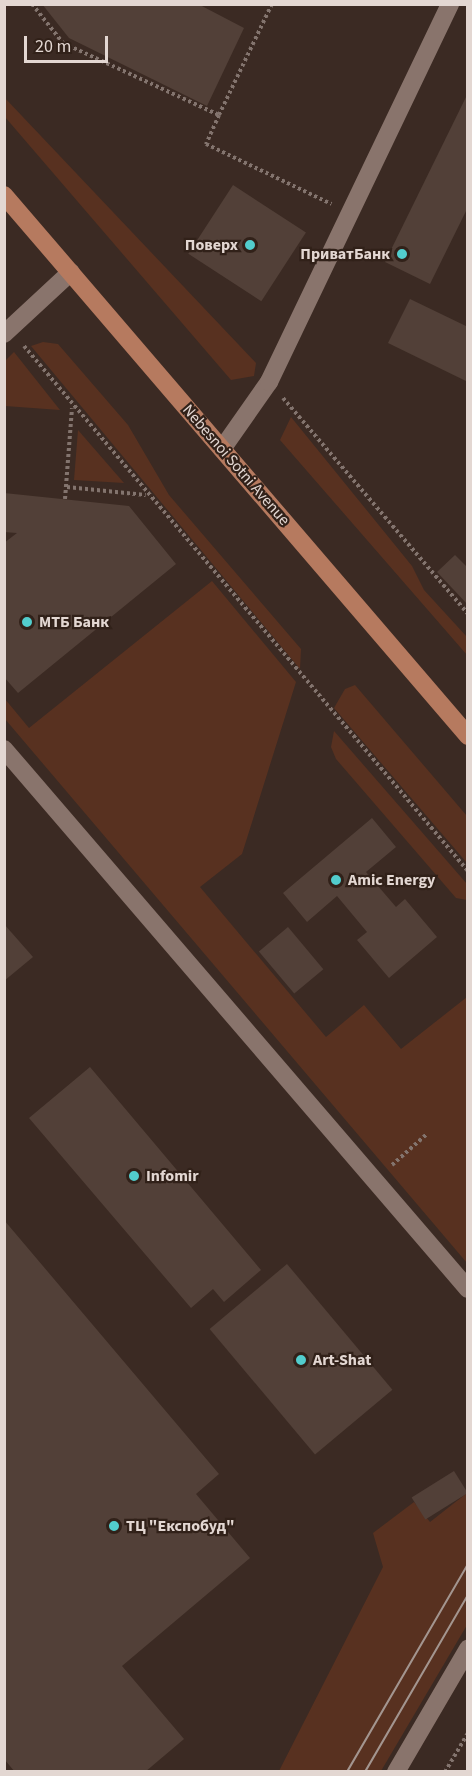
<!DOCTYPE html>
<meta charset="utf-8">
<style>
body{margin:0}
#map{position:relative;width:472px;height:1776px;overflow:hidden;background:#3b2a23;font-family:"Source Sans 3",sans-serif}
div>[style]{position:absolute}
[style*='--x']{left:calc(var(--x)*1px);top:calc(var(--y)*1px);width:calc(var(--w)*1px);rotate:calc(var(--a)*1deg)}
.green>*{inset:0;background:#583120}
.building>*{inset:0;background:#524038;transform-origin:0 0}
.path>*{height:4px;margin-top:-2px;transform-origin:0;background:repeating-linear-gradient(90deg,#83746e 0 3px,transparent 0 6px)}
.minor>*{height:18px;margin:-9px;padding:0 9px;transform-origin:9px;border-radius:9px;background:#89746c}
.major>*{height:18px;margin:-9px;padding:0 9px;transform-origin:9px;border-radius:9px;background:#b67a5f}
.tram>*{height:1.5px;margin:-0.75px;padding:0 0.75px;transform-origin:0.75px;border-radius:0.75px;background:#a3958f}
.dots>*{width:16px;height:16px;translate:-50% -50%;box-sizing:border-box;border:3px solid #312119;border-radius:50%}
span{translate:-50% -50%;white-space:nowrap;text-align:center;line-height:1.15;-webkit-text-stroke:4.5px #312119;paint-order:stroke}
.poi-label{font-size:16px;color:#e3d7d2;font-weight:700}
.right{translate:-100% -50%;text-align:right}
.left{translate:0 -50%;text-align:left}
.street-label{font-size:16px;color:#e3d7d2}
.frame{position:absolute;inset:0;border:6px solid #e3d7d2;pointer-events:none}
.scale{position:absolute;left:24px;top:36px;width:84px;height:27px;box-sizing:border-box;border:3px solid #e3d7d2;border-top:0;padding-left:8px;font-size:18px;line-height:21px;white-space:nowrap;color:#e3d7d2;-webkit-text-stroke:4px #312119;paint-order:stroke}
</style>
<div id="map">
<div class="green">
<div style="clip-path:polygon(4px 97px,256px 363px,254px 376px,231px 380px,5px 117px)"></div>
<div style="clip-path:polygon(43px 342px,58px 344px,128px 425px,169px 495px,301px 649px,300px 669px,31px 346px)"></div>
<div style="clip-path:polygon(14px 352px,60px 410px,5px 406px,5px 361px)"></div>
<div style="clip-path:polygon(291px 417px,412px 566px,424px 590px,467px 637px,467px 655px,280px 440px)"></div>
<div style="clip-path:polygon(78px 430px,124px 483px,74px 480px)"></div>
<div style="clip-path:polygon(212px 581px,296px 682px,242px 854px,200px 887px,326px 1037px,364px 1005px,401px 1049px,467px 997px,467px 1263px,5px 719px,5px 699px,29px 728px)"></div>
<div style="clip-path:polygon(355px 685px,467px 816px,467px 863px,334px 708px,345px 689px)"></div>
<div style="clip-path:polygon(334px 731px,467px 884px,467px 900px,456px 898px,336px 759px,331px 747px)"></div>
<div style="clip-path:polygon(467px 1493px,467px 1625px,381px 1771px,279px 1771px,383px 1567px,373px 1533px,414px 1502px,430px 1522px)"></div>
</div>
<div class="building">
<div style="clip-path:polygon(42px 4px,198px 4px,244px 28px,207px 106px,69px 38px)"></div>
<div style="clip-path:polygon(468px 93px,468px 207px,430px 284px,385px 262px)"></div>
<div style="left:233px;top:185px;width:87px;height:82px;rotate:33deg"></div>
<div style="clip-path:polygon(410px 299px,468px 327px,468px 382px,388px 343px)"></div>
<div style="clip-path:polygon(4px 493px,129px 506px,176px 564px,18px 693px,4px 677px,4px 543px,17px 533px,4px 532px)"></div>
<div style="clip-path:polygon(455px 555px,468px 568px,468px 605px,437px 572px)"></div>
<div style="clip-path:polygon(372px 818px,396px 847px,366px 872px,396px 907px,405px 899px,437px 937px,389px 978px,357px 940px,367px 932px,337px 896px,307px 922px,283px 893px)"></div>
<div style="clip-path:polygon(4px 924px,33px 957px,4px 981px)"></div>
<div style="left:288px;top:927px;width:55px;height:38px;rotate:50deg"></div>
<div style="clip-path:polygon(90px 1067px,261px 1270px,224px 1302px,213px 1289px,191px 1308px,29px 1118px)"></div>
<div style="clip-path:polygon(4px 1220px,219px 1474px,196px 1494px,250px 1558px,122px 1666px,184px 1739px,145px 1772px,15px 1772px,4px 1759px)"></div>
<div style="left:287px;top:1264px;width:164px;height:101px;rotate:50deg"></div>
<div style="left:454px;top:1471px;width:26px;height:50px;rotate:58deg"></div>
</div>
<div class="path">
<div style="--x:32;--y:4;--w:50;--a:51.5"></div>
<div style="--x:63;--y:43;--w:172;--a:24.8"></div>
<div style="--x:219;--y:115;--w:123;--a:-64.5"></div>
<div style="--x:219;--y:115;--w:32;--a:114"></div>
<div style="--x:206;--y:144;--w:139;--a:25.6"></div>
<div style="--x:24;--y:346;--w:688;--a:49.78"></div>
<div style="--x:283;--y:398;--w:284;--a:49.4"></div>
<div style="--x:67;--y:487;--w:79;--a:5.8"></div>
<div style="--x:65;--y:499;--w:91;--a:-85.6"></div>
<div style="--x:392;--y:1165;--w:47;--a:-41.5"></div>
<div style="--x:445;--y:1772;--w:45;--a:-59.5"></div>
</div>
<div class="minor">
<div style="--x:4;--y:334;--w:91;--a:-42.8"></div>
<div style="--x:222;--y:449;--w:82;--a:-55"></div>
<div style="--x:269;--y:382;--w:419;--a:-64.4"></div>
<div style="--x:4;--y:749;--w:712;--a:49.33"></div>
<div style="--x:396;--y:1772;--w:143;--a:-59.7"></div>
</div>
<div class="major">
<div style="--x:4;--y:195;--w:713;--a:49.38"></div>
</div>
<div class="tram">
<div style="--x:347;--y:1772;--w:241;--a:-59.8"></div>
<div style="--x:365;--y:1772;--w:205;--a:-59.8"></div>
</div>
<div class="dots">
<div style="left:250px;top:245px;background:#52cdcd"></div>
<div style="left:402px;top:254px;background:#52cdcd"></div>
<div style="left:27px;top:622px;background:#52cdcd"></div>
<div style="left:336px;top:880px;background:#52cdcd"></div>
<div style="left:134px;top:1176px;background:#52cdcd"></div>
<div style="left:301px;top:1360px;background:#52cdcd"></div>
<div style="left:114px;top:1526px;background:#52cdcd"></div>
</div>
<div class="poi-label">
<span class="right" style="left:238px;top:245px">Поверх</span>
<span class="right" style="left:390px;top:254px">ПриватБанк</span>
<span class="left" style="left:39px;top:622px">МТБ Банк</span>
<span class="left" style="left:348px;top:880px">Amic Energy</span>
<span class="left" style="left:146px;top:1176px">Infomir</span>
<span class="left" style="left:313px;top:1360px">Art-Shat</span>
<span class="left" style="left:126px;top:1526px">ТЦ "Експобуд"</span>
</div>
<div class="street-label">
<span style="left:236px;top:465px;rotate:49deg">Nebesnoi Sotni Avenue</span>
</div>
<div class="frame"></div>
<div class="scale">20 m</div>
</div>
